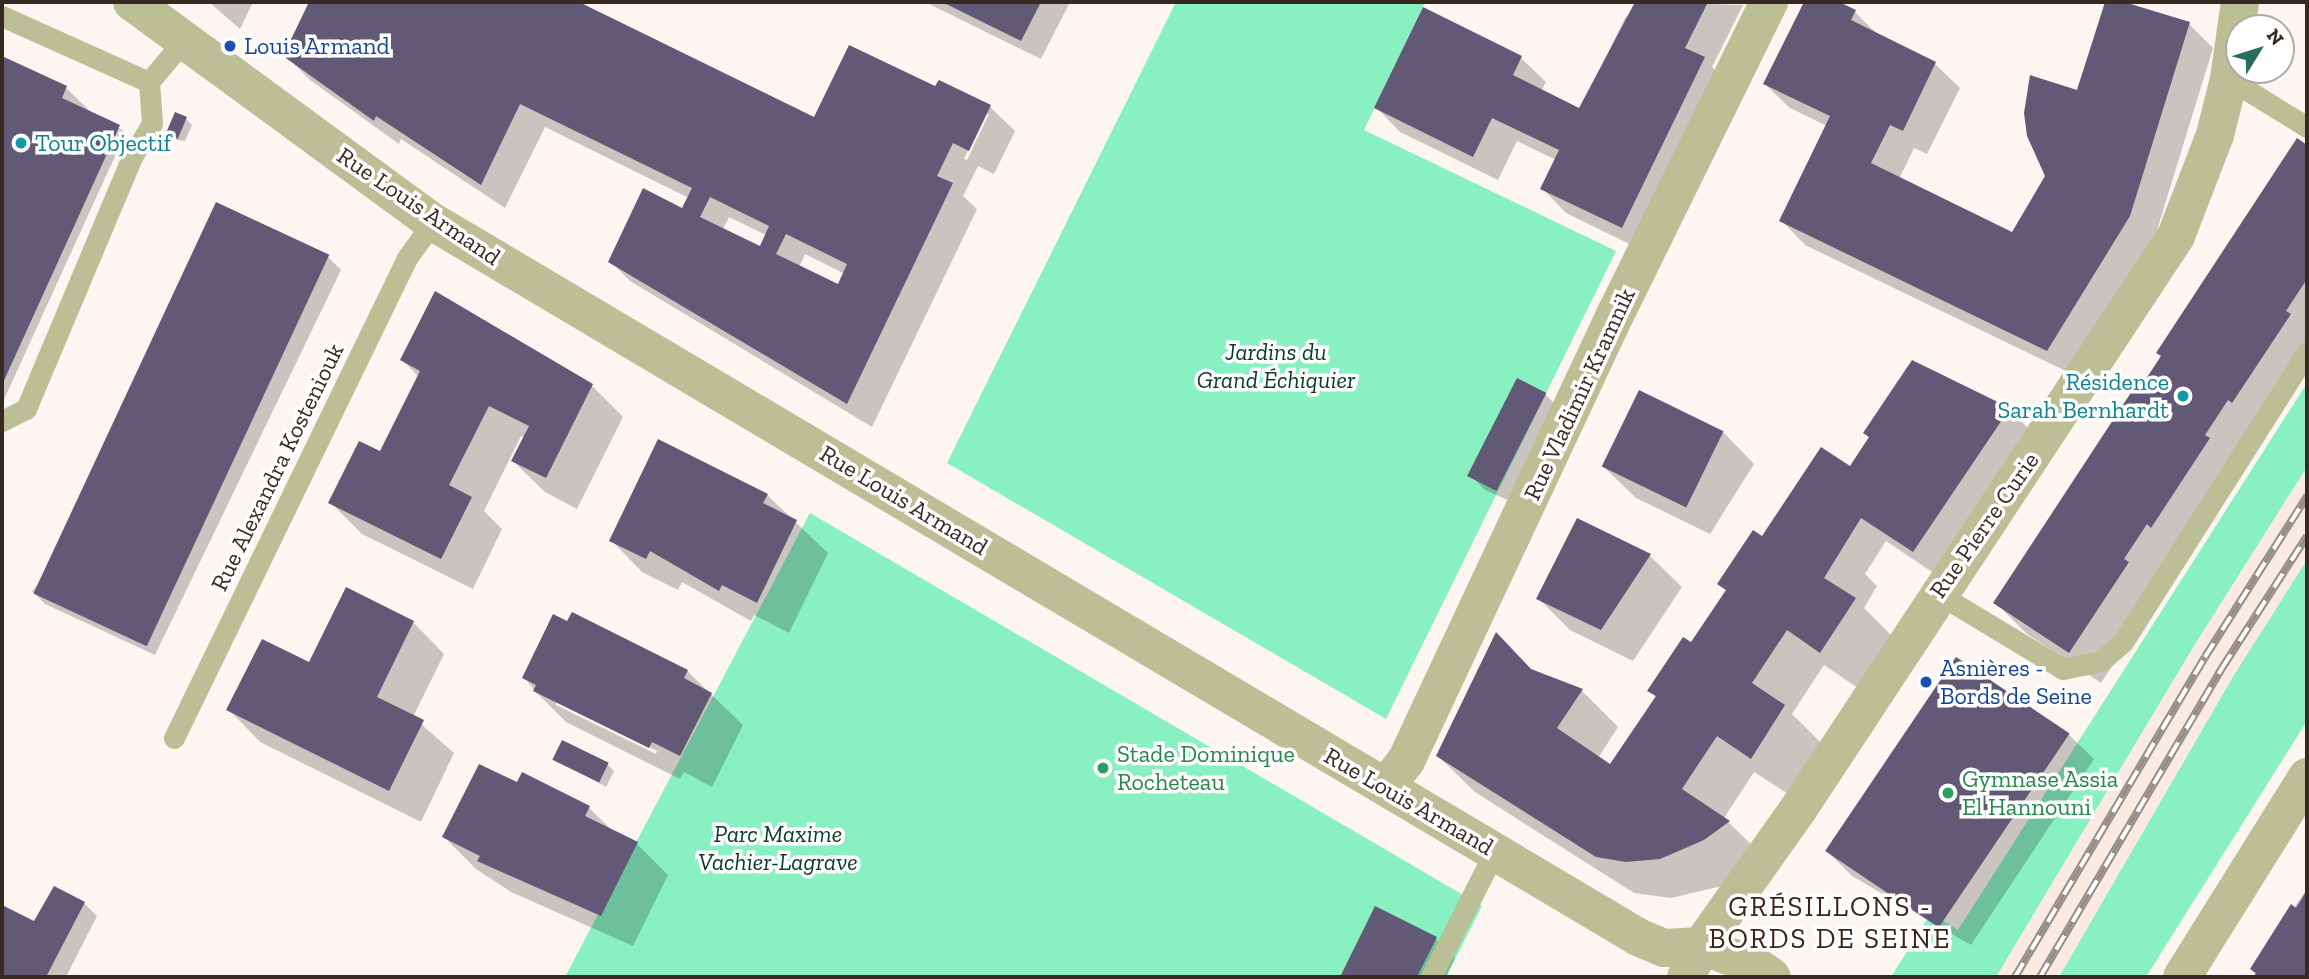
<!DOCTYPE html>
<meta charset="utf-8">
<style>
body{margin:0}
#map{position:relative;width:2309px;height:979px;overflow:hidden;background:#fcf5f1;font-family:"Zilla Slab",serif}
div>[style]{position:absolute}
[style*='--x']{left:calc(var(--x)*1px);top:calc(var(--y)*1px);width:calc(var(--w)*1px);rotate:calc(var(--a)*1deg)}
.built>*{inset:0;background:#fbeae1}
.green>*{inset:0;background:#89f0c2}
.shadow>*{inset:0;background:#0003}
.building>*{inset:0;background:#615976;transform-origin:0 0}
.service>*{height:21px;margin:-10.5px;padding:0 10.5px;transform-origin:10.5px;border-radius:10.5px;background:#bcbf95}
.minor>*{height:38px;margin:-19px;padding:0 19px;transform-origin:19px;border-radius:19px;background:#bcbf95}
.rail>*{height:8px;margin-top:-4px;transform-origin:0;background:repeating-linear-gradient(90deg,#fff 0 16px,#978d88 0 32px);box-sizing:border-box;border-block:2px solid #978d88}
.dots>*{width:19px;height:19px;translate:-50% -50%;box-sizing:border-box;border:4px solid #fff;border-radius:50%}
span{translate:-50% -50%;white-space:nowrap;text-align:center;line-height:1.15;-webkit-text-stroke:7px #fff;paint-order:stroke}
.transit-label{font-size:24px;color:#164399}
.left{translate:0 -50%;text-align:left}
.culture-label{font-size:24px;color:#0d838f}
.right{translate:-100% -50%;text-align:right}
.street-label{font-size:24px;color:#362922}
.park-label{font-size:24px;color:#073b28;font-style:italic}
.leisure-label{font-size:24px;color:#27864d}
.quarter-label{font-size:28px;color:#3c2314;letter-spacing:2px}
.frame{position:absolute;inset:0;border:4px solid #362922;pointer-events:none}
.north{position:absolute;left:2225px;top:14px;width:70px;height:70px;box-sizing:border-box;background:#fff;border:2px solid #afa9a7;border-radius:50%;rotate:52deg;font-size:19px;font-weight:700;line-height:28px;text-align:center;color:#362922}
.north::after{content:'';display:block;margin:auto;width:24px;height:32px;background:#296d5f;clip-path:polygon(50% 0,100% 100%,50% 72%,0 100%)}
</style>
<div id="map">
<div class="built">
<div style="clip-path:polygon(2307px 467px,2307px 560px,2234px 675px,2059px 977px,1996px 977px,2192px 649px)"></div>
</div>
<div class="green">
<div style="clip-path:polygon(1176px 2px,1425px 2px,1364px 130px,1616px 251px,1386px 719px,947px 463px)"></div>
<div style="clip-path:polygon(2307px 383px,2307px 467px,2192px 649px,1996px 977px,1891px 977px,1931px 913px,1958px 930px)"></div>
<div style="clip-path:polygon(810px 513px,1482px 906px,1446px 977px,565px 977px)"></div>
<div style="clip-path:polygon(2307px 560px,2307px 721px,2146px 977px,2059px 977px,2234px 675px)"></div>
</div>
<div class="shadow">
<div style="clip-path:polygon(209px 2px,253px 2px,240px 29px)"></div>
<div style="clip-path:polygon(evenodd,302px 2px,575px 2px,815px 119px,936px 89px,990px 107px,1015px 131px,994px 174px,978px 166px,963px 196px,977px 209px,872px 427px,630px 281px,610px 261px,683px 210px,689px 198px,545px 127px,505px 208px,401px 139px,399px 144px,310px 80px,285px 55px,309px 5px,302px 2px,985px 114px,989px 114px,967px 160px,964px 159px,985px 114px,302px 2px,729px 217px,766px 235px,760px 248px,723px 229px,729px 217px,302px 2px,805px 254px,845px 274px,839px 286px,799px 267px,805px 254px)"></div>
<div style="clip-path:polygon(925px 2px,1070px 2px,1041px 59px)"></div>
<div style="clip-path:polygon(1641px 2px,1743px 5px,1712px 67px,1729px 83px,1646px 252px,1566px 213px,1542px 188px,1556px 160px,1517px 141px,1498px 180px,1400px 132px,1376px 107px,1423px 10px,1521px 58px,1546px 82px,1541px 91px,1580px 110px,1625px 18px)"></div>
<div style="clip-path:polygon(1805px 2px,1835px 2px,1855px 12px,1879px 36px,1935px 64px,1960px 88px,1927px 154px,1914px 148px,1899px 179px,2012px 234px,2047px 176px,2107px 2px,2189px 24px,2213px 48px,2154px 240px,2072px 374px,1805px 245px,1781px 220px,1827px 126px,1790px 108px,1765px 84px)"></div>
<div style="clip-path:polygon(2px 58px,66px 88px,92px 113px,126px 132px,2px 404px)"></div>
<div style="clip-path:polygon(186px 119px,192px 125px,185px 141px,172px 139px,167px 134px)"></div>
<div style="clip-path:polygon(2298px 141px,2307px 147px,2307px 369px,2101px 683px,2027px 634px,1996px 603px,2138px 393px)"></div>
<div style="clip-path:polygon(328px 257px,341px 270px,155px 655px,45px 604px,32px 591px)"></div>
<div style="clip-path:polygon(402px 360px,591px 385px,623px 417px,577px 509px,545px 492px,513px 461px,525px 438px,521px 436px,484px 511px,502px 529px,473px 589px,362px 534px,331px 503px,381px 453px,419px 377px)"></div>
<div style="clip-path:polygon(1545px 394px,1559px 408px,1512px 502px,1485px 490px,1472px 477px)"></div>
<div style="clip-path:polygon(2009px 409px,2033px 433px,1938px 576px,1886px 541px,1865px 574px,1877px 586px,1864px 608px,1892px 636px,1858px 688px,1824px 665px,1792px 714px,1821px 743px,1788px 794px,1754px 772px,1724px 818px,1765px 858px,1722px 886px,1671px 898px,1634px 893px,1475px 792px,1438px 756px,1533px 671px,1582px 691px,1618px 727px,1598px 758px,1611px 767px,1657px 698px,1649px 690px,1691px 645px,1727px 591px,1719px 584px,1762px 538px,1850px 469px)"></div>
<div style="clip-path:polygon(1723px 432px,1754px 464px,1710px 534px,1636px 498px,1604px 467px)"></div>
<div style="clip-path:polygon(767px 495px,828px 553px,789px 633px,754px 615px,751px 621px,682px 582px,678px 590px,642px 572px,611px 540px)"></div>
<div style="clip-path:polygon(1577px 520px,1650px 556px,1682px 587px,1633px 661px,1570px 630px,1539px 599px)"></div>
<div style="clip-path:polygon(413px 622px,444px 654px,413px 717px,454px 753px,421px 822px,260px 742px,229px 710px,310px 665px)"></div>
<div style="clip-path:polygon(evenodd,568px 623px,687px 671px,743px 725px,712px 787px,684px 772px,680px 779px,566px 722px,535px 691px,524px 677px,568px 623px,556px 701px,657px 751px,656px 754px,556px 705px,556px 701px)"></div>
<div style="clip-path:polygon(1956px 659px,2069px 735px,2094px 759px,1971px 945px,1852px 876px,1828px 852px)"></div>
<div style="clip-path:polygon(556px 759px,608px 765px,614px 771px,606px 787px)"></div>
<div style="clip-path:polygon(518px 785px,589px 808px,613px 831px,637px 844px,668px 875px,633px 946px,511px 892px,476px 869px,444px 837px)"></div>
<div style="clip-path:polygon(2307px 889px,2307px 977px,2256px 977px,2252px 969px)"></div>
<div style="clip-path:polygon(84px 903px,97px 916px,66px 977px,2px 977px,2px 907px,35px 923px)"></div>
<div style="clip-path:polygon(1375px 908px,1436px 939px,1455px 958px,1446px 977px,1342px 977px)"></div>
</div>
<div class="building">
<div style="clip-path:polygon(evenodd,309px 2px,579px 2px,814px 117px,849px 45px,935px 86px,939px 80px,991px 105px,969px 151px,953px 143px,937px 176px,953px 183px,847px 404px,608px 262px,643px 188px,682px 208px,692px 188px,520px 104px,481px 185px,376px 116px,374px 121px,283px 56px,309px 2px,710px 197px,769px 226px,760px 246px,700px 217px,710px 197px,309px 2px,786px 234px,847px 264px,838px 284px,776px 254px,786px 234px)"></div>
<div style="clip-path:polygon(942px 2px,1041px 2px,1021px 41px)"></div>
<div style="clip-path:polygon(1635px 2px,1708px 2px,1685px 48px,1705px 57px,1622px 228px,1540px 189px,1559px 150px,1492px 118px,1473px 157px,1374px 108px,1423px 7px,1522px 56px,1513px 75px,1579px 108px)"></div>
<div style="clip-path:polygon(1804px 2px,1839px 2px,1856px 10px,1851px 20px,1936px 62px,1903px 131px,1890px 125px,1871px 163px,2012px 232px,2045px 176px,2027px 136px,2024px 113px,2030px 75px,2077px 90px,2105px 2px,2124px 2px,2190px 22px,2130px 216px,2047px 351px,1779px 221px,1830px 116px,1763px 84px)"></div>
<div style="clip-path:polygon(2px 56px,67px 86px,62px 98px,120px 125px,2px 385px)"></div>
<div style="left:175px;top:112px;width:13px;height:24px;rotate:23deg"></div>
<div style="clip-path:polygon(2297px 138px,2307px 145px,2307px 279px,2286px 311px,2291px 314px,2232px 403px,2228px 400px,2205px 435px,2210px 438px,2151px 528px,2147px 524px,2124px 559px,2129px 562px,2069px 653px,1993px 603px,2134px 388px,2138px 391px,2161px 356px,2156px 353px)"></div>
<div style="left:216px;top:202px;width:125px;height:432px;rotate:25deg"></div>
<div style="clip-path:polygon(435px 291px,593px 384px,546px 478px,511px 461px,529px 426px,489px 406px,449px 485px,472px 497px,441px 559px,328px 503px,359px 441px,380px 451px,420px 371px,400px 360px)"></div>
<div style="clip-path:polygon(1912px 360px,2010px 408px,1913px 552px,1861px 518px,1824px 578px,1856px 598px,1820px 653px,1787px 630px,1752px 683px,1785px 705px,1751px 759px,1717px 736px,1682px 789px,1730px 821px,1704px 840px,1660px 859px,1626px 862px,1596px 857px,1436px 756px,1496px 632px,1531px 669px,1583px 689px,1557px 728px,1610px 764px,1656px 696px,1647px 691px,1683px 637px,1691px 642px,1726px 590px,1717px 584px,1753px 530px,1762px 536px,1821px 447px,1850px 466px,1869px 437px,1863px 433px)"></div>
<div style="left:1517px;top:378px;width:33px;height:110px;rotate:27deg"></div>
<div style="left:1639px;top:390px;width:94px;height:85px;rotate:26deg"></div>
<div style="clip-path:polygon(658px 439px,768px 494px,763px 503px,797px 520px,757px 603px,722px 585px,719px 591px,650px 551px,646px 559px,609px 541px)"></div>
<div style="clip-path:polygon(1577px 518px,1651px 554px,1601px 630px,1536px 599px)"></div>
<div style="clip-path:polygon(346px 587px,414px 621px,377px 697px,424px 720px,389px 791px,226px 710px,262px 639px,309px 662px)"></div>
<div style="clip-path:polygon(572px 612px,688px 670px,684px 678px,712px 693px,680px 756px,652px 742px,649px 748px,533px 691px,536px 685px,522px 678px,553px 614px,567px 621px)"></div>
<div style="left:1956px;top:657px;width:137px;height:234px;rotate:34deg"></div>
<div style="left:562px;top:740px;width:52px;height:22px;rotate:26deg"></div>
<div style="clip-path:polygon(479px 764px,517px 782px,522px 772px,590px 806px,585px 816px,638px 842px,601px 916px,477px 861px,480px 856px,442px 837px)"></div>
<div style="clip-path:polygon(54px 886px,85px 902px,46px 977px,2px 977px,2px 905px,34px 921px)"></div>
<div style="clip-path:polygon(2307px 890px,2307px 977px,2254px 977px,2256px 973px,2250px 969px,2291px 904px,2296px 908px)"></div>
<div style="clip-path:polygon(1375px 906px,1437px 937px,1417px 977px,1340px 977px)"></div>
</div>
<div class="service">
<div style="--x:2;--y:16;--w:161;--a:24.2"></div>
<div style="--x:2229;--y:79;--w:92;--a:31.6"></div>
<div style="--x:2;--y:421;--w:27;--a:-27"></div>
<div style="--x:26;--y:409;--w:276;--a:-67.2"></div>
<div style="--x:133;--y:155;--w:37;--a:-59"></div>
<div style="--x:152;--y:123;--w:41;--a:-94.2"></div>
<div style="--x:149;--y:82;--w:55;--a:-50.2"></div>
<div style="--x:1937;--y:593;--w:147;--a:31.1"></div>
<div style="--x:2063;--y:669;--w:39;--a:-12"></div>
<div style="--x:2101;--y:661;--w:29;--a:-41"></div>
<div style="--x:2123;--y:642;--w:343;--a:-57.6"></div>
<div style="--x:174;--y:738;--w:534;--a:-64.11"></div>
<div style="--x:407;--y:258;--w:44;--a:-54.2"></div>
<div style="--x:1431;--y:977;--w:141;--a:-63.1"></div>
</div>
<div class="minor">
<div style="--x:132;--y:2;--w:373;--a:36.2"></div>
<div style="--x:433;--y:222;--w:1401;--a:30.68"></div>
<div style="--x:1638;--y:937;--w:28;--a:23"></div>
<div style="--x:1664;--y:948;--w:37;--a:-3"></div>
<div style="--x:1701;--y:946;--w:59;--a:20"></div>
<div style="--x:1756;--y:966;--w:19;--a:35"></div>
<div style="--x:1387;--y:785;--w:31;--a:-52"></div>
<div style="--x:1406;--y:761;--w:495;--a:-64.9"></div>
<div style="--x:1616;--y:313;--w:347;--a:-63.8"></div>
<div style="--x:1686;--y:977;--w:34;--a:-64"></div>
<div style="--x:1701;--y:946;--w:169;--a:-54.6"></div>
<div style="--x:1799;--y:808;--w:685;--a:-56.61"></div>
<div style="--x:2176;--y:236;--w:108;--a:-68.9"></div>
<div style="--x:2215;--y:135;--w:58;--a:-76"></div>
<div style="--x:2229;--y:79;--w:78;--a:-81.9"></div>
<div style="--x:2182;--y:977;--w:236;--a:-58"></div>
</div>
<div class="rail">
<div style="--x:2015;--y:977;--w:372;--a:-59.3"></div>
<div style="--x:2205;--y:657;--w:191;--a:-57.6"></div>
<div style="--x:2040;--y:977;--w:359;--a:-59.5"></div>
<div style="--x:2222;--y:668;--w:157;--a:-57.2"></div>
</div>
<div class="dots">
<div style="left:230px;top:46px;background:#1a4fb4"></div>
<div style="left:21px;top:143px;background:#0f9aa8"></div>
<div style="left:2183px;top:396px;background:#0f9aa8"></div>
<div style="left:1926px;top:682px;background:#1a4fb4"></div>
<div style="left:1103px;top:768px;background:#2e9e5b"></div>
<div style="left:1948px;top:793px;background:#2e9e5b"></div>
</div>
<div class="transit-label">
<span class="left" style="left:244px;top:46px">Louis Armand</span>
<span class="left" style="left:1940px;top:682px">Asnières -<br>Bords de Seine</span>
</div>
<div class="culture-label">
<span class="left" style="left:35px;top:143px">Tour Objectif</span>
<span class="right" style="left:2169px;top:396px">Résidence<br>Sarah Bernhardt</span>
</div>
<div class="street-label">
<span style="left:419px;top:206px;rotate:34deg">Rue Louis Armand</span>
<span style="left:1579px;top:394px;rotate:-65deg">Rue Vladimir Kramnik</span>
<span style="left:277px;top:467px;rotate:-64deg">Rue Alexandra Kosteniouk</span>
<span style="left:904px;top:500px;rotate:31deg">Rue Louis Armand</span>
<span style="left:1984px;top:525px;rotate:-55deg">Rue Pierre Curie</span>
<span style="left:1409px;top:801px;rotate:30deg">Rue Louis Armand</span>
</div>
<div class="park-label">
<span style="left:1276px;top:366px">Jardins du<br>Grand Échiquier</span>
<span style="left:778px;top:848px">Parc Maxime<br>Vachier-Lagrave</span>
</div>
<div class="leisure-label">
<span class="left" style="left:1117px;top:768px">Stade Dominique<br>Rocheteau</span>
<span class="left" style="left:1962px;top:793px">Gymnase Assia<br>El Hannouni</span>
</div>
<div class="quarter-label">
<span style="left:1830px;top:923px">GRÉSILLONS -<br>BORDS DE SEINE</span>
</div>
<div class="frame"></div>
<div class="north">N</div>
</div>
